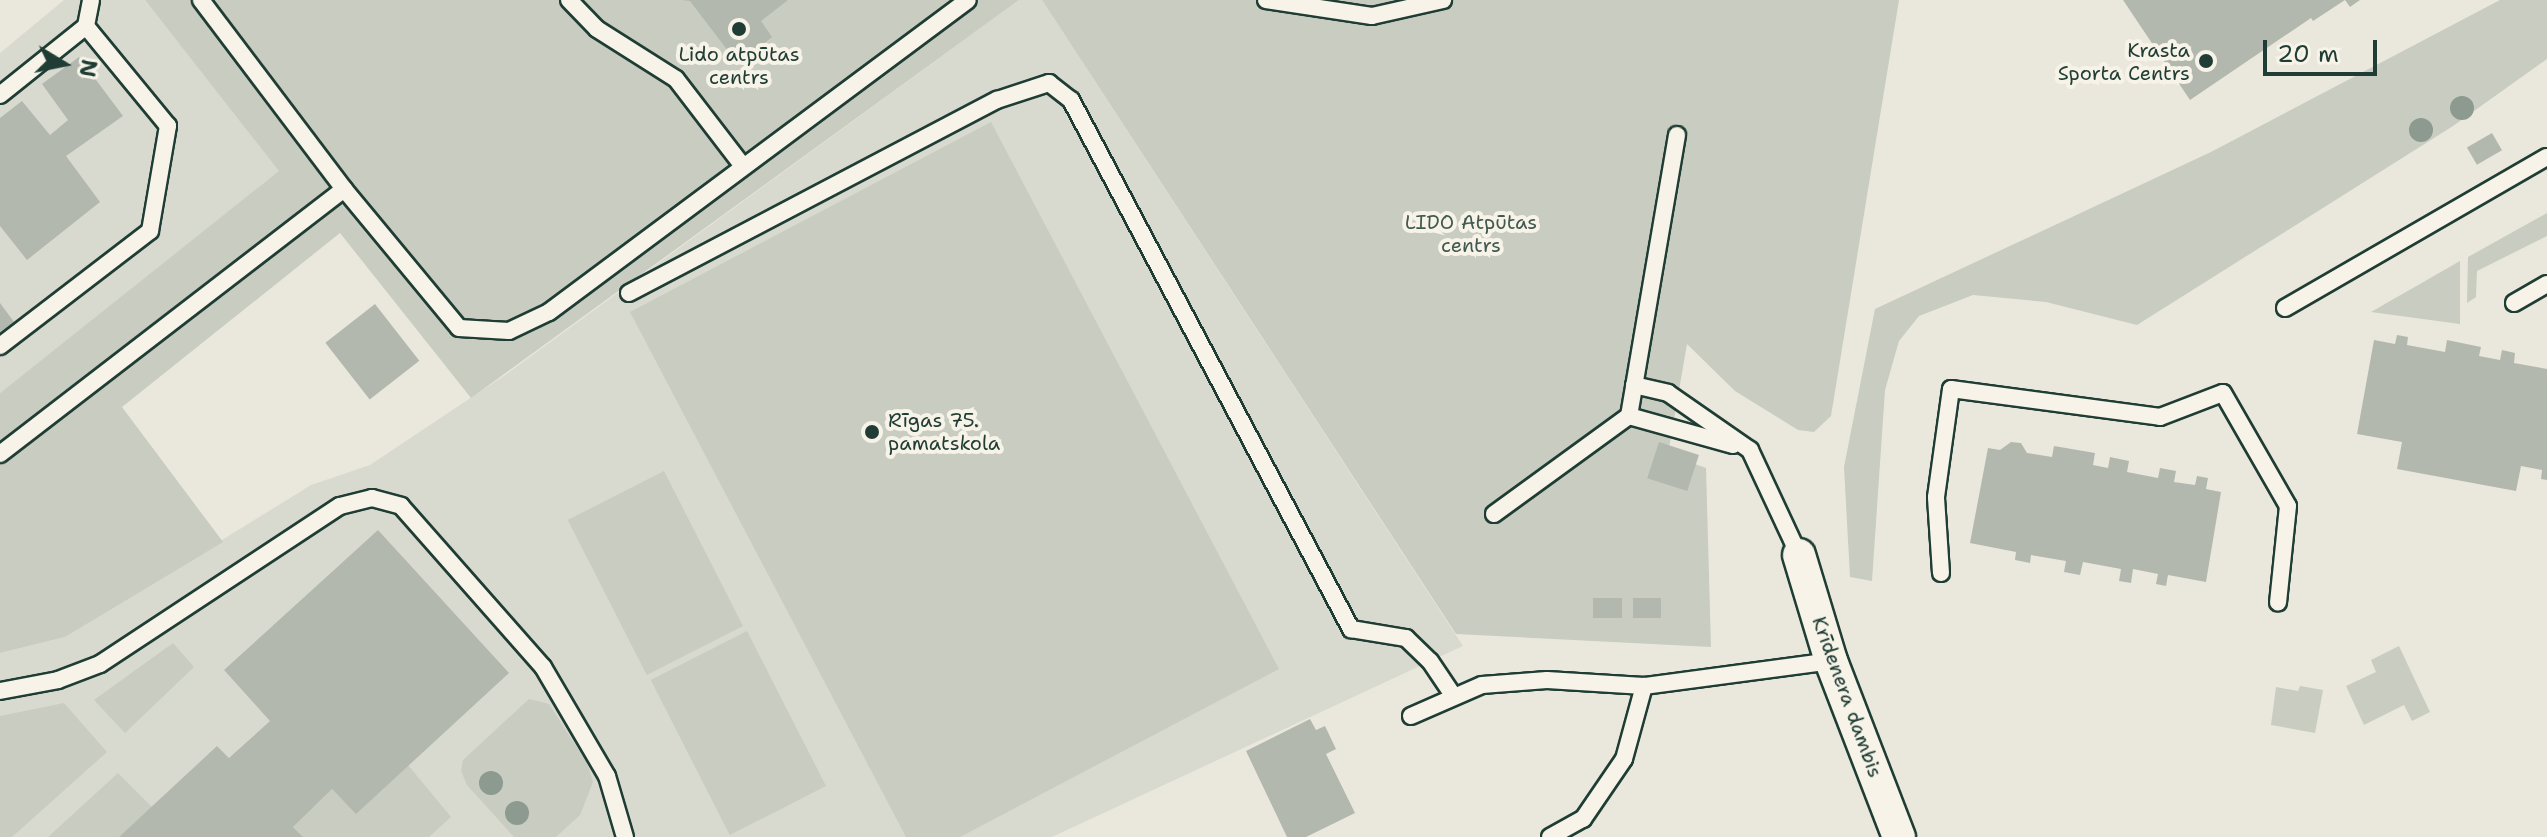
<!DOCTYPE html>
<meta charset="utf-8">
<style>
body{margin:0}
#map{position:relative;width:2547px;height:837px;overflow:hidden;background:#eae8dd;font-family:"Shantell Sans",sans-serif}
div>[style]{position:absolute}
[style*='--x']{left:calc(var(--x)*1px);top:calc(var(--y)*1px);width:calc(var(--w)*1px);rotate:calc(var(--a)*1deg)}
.built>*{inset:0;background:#d9dacf}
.green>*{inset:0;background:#c8ccc1;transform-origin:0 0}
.building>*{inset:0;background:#b2b8ae;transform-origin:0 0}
.roads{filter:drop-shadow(2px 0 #1f3d34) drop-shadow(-2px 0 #1f3d34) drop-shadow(0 2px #1f3d34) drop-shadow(0 -2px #1f3d34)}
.lane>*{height:16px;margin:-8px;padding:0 8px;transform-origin:8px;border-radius:8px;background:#f7f3e8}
.street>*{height:32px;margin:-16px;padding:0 16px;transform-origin:16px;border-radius:16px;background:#f7f3e8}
.trees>*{width:24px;height:24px;margin:-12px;border-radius:50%;background:#8d9a8f}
.dots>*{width:22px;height:22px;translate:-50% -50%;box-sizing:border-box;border:4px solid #f7f3e8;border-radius:50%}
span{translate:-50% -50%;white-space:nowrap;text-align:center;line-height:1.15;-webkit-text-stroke:8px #f7f3e8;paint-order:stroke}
.poi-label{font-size:20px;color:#1f3d34}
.right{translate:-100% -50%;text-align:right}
.left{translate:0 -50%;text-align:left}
.park-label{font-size:20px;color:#415a50}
.street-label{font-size:20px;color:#1f3d34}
.north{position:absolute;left:24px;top:24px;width:80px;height:80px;-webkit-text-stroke:6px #f7f3e8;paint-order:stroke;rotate:100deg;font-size:22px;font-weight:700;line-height:32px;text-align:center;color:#1f3d34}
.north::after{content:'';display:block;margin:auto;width:28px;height:36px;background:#1f3d34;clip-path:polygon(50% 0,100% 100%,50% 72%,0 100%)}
.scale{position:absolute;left:2263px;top:40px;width:114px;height:36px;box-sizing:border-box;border:4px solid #1f3d34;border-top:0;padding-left:10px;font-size:24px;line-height:28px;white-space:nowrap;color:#1f3d34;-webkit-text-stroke:6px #f7f3e8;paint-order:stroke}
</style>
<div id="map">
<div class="built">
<div style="clip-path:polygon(64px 0,145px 0,280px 171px,0 393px,0 53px)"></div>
<div style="clip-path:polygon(1019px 0,1042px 0,1463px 646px,1052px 837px,0 837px,0 653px,65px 637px,311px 485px,370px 465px,505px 375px)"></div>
</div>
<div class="green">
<div style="clip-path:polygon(145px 0,1019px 0,471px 398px,340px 233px,122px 407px,223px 542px,65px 637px,0 653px,0 393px,279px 171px)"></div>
<div style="clip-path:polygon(1042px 0,1899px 0,1831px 416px,1814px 432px,1798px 430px,1735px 391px,1687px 344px,1668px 454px,1706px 468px,1711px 647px,1456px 634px)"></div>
<div style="clip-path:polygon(2500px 0,2547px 0,2547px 59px,2453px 126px,2137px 325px,2046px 302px,1973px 295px,1919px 316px,1899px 341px,1885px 390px,1872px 581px,1850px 577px,1844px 467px,1875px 309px,2211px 152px)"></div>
<div style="clip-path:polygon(991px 122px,1279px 669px,960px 837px,906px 837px,630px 312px)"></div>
<div style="clip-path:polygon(2547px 213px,2547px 236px,2477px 271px,2476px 297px,2467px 303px,2468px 257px)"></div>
<div style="clip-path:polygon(2460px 261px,2460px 324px,2371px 312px)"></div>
<div style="left:664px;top:471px;width:174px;height:108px;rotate:63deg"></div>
<div style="left:747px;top:631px;width:174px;height:108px;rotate:63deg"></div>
<div style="clip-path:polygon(173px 643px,194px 667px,125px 733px,94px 700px)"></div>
<div style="clip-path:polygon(2399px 646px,2430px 712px,2412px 721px,2404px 705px,2364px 725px,2346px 686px,2376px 672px,2371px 660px)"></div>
<div style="clip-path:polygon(2300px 686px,2323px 690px,2315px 733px,2271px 725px,2276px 687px,2298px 691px)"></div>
<div style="clip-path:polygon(529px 699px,549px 704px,587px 763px,593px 782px,580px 815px,556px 837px,514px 837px,467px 785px,461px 771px,463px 760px)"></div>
<div style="clip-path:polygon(64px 703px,107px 752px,12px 837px,0 837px,0 716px)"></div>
<div style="clip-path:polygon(408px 765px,451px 817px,429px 837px,303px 837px,293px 827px,332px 789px,356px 813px)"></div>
<div style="clip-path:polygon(118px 773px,152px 807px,119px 837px,48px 837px)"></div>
</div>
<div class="building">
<div style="clip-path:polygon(682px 0,788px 0,761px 21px,772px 37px,738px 64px,690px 1px)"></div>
<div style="clip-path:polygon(2123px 0,2360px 0,2350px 7px,2345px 0,2313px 21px,2311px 18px,2190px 100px)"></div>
<div style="clip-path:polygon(79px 57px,123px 116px,66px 156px,100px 202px,27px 260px,0 226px,0 118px,22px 101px,50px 135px,68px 120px,42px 84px)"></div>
<div style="left:2492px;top:133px;width:20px;height:29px;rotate:60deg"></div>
<div style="clip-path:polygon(0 303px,14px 322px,0 332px)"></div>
<div style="left:375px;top:304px;width:72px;height:63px;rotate:52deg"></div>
<div style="clip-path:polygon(2397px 335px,2408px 337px,2407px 345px,2445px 352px,2447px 340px,2481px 347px,2479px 356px,2500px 360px,2502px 350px,2515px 353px,2514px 363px,2547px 369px,2547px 480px,2541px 479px,2542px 470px,2521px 466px,2516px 491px,2397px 469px,2402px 442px,2357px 434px,2374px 340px,2395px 344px)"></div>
<div style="left:1659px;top:442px;width:42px;height:38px;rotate:18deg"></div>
<div style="clip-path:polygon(2011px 442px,2021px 443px,2027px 453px,2052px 457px,2054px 446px,2095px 453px,2093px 465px,2108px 468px,2110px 457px,2129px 461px,2127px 472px,2158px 478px,2160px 468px,2176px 471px,2174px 482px,2195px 485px,2197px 476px,2208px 478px,2206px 489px,2221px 492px,2206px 582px,2168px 575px,2166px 586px,2156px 584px,2158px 574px,2133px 569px,2131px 583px,2119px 581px,2121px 569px,2083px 562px,2080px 575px,2064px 572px,2066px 561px,2031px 555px,2030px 563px,2015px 560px,2016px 552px,1970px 543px,1988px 448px,2000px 450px)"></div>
<div style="clip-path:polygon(378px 530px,509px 673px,356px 814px,332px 789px,293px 827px,303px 837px,119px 837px,217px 746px,229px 758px,270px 721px,224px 670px)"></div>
<div style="left:1593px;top:598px;width:29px;height:20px"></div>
<div style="left:1633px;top:598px;width:28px;height:20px"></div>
<div style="clip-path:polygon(1310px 719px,1316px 730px,1325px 726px,1336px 749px,1326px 754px,1355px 813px,1306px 837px,1287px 837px,1246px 751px)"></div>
</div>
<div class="roads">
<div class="lane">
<div style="--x:201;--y:0;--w:237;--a:52.9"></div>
<div style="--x:344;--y:189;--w:180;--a:50.4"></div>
<div style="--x:459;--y:328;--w:50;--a:3.4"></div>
<div style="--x:509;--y:331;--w:44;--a:-25.4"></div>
<div style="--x:549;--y:312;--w:522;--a:-36.67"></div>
<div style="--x:569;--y:0;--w:40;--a:46"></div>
<div style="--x:597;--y:29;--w:93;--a:32.3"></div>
<div style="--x:676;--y:79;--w:108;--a:52.5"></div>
<div style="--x:1266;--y:0;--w:107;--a:8.6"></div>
<div style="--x:1372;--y:16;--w:73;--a:-12.7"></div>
<div style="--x:0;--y:95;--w:110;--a:-38.7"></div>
<div style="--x:86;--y:26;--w:26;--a:-79"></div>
<div style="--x:629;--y:293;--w:416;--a:-27.7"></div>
<div style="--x:997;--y:100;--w:55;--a:-18.1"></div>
<div style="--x:1049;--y:83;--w:28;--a:38"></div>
<div style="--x:1071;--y:100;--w:599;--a:62.11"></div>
<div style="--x:1351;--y:629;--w:56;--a:9.3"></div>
<div style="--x:1406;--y:638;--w:33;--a:44"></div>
<div style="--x:1430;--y:661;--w:40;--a:56"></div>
<div style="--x:2514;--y:303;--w:38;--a:-30"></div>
<div style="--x:2285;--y:308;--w:302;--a:-30"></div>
<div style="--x:0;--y:346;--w:189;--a:-37.5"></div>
<div style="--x:150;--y:231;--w:107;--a:-80.3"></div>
<div style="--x:168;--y:126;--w:129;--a:-129.4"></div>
<div style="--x:1634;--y:385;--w:35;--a:13"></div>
<div style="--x:1668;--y:393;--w:100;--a:34.8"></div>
<div style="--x:1750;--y:450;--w:116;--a:65"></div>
<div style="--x:1629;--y:416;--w:108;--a:15.6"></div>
<div style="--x:0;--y:454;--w:434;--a:-37.6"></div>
<div style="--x:1494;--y:514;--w:167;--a:-36"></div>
<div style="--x:1629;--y:416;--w:285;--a:-80.3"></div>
<div style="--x:1941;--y:573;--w:76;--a:-93.8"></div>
<div style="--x:1936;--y:497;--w:109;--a:-82.1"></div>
<div style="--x:1951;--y:389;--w:211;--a:7.6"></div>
<div style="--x:2160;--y:417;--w:67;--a:-20.9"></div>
<div style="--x:2223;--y:393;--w:130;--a:60.1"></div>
<div style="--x:2288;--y:506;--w:97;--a:95.9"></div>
<div style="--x:0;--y:691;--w:59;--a:-10.7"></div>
<div style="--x:58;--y:680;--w:45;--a:-20.9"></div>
<div style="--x:100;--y:664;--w:287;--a:-33.4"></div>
<div style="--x:340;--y:506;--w:33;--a:-14"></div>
<div style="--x:372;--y:498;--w:30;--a:15"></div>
<div style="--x:401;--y:506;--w:215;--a:48.6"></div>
<div style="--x:543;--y:667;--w:126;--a:59.6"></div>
<div style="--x:607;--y:776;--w:64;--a:73.6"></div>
<div style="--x:1411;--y:716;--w:77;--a:-23.6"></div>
<div style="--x:1482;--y:685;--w:65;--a:-4.4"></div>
<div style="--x:1547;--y:680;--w:97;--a:3.5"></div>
<div style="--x:1644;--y:686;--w:189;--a:-7.6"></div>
<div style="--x:1550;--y:837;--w:38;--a:-29"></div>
<div style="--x:1583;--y:819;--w:73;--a:-55.7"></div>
<div style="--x:1624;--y:759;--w:76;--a:-74.7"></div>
</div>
<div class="street">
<div style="--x:1799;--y:555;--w:111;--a:73.2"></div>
<div style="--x:1831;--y:661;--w:189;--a:68.9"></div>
</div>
</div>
<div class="trees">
<div style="left:2462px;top:108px"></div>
<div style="left:2421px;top:130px"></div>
<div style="left:491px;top:783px"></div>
<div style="left:517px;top:813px"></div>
</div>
<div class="dots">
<div style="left:739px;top:29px;background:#1f3d34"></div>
<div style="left:2206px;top:61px;background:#1f3d34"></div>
<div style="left:872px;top:432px;background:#1f3d34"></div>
</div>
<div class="poi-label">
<span class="right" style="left:2190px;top:62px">Krasta<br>Sporta Centrs</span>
<span style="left:739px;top:66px">Lido atpūtas<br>centrs</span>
<span class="left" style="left:888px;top:432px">Rīgas 75.<br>pamatskola</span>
</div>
<div class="park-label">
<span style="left:1471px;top:234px">LIDO Atpūtas<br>centrs</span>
</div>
<div class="street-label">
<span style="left:1847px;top:697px;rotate:70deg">Krīdenera dambis</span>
</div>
<div class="north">N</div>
<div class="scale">20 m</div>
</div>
